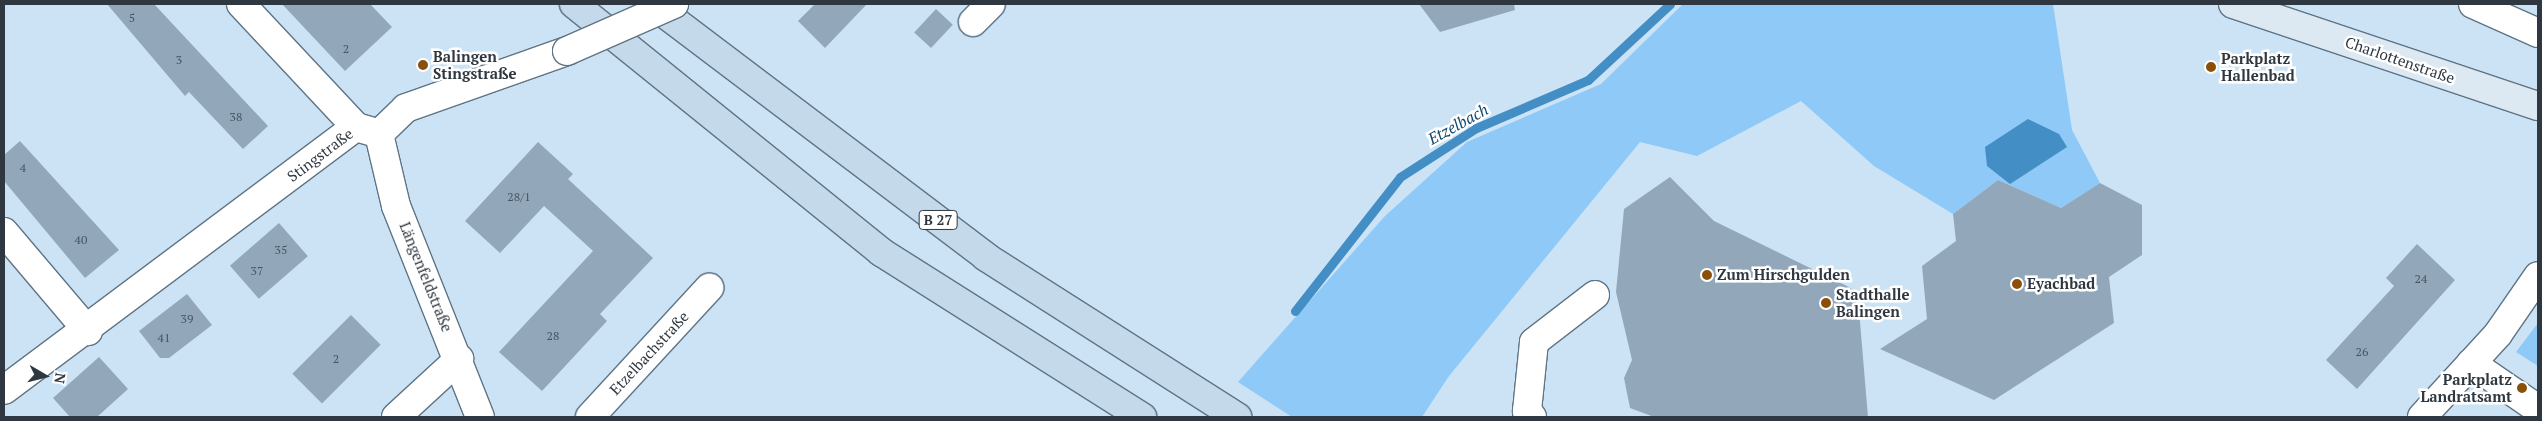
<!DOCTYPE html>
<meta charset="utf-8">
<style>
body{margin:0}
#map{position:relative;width:2542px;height:421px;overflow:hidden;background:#cbe3f5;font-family:"PT Serif",serif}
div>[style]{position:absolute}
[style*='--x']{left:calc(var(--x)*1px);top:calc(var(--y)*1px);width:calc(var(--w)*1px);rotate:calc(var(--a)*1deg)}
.green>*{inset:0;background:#8ec9f7}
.water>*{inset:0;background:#438ec4}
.stream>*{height:9px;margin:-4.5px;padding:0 4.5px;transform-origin:4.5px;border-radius:4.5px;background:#438ec4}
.building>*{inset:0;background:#92a8ba;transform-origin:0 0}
.roads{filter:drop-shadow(1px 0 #5f7485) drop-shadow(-1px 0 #5f7485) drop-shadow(0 1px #5f7485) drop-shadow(0 -1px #5f7485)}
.minor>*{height:28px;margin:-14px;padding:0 14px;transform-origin:14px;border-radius:14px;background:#fff}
.major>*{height:28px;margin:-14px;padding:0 14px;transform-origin:14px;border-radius:14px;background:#dce9f3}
.highway>*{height:28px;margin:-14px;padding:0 14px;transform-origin:14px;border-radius:14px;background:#c4daeb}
.bridges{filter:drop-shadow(1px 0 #5f7485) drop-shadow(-1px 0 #5f7485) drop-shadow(0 1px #5f7485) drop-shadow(0 -1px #5f7485)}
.minor-bridge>*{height:28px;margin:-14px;padding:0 14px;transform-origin:14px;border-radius:14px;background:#fff}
.dots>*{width:14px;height:14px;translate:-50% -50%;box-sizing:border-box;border:2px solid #fff;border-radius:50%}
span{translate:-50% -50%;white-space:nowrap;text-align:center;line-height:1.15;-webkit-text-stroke:5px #fff;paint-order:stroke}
.number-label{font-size:12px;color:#48545e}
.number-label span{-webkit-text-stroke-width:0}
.shield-label span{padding:1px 4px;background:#fff;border:1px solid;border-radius:4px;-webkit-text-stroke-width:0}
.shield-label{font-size:14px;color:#2f3840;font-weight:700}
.poi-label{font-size:15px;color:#2f3840;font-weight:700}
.left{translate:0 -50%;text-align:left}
.right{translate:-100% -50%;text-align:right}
.street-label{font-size:15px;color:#2f3840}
.water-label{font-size:16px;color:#0f496e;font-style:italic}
.frame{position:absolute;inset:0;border:5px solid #2f3840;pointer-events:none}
.north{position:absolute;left:20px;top:351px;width:50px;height:50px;-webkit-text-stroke:4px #fff;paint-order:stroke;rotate:98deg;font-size:14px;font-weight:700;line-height:20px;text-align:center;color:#2f3840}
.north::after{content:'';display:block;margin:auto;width:18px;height:22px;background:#2f3840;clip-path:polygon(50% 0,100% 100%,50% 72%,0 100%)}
</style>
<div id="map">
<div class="green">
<div style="clip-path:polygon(1683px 4px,2053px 4px,2072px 130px,2100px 183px,2061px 208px,1998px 180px,1953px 214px,1874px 166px,1801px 101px,1697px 156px,1640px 142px,1449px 376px,1422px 417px,1292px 417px,1238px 382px,1385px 216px,1467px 142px,1601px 84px)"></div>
<div style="clip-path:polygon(2538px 323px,2538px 366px,2516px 352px)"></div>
</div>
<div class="water">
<div style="clip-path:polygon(2028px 119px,2059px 134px,2067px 147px,2010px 184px,1987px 166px,1985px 147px)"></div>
</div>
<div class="stream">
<div style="--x:1295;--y:311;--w:170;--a:-51.9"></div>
<div style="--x:1400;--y:177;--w:90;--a:-32.8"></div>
<div style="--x:1476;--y:128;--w:122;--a:-23.2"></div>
<div style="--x:1588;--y:80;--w:112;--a:-42.8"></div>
</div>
<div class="building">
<div style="clip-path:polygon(107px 4px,154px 4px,268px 126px,243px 149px,189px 92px,185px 96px)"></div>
<div style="clip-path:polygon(282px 4px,370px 4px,392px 27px,345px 71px)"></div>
<div style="clip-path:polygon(815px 4px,867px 4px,825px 48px,798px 21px)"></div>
<div style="clip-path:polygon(1419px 4px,1514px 4px,1515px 10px,1440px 32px)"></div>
<div style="left:936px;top:9px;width:23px;height:32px;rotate:43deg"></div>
<div style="clip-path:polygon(20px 141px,119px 250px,85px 278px,4px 181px,4px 155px)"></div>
<div style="clip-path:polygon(538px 142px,573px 174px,568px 179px,653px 258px,600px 314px,607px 321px,542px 391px,499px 352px,593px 251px,544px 206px,500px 253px,465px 221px)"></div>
<div style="clip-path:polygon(1670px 177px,1714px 221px,1851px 288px,1859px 310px,1868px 417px,1654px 417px,1630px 408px,1624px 378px,1632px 360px,1616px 292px,1624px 209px)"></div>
<div style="clip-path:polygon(1998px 180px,2061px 208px,2100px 183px,2142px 205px,2142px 255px,2109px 277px,2114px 323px,1994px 400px,1880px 349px,1927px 319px,1922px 266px,1956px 241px,1953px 214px)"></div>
<div style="left:279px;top:223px;width:44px;height:65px;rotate:49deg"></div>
<div style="clip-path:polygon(2417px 244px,2455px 280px,2357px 389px,2326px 360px,2394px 286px,2386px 278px)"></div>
<div style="clip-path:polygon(187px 294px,212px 325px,169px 358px,160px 358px,139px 331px)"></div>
<div style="left:351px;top:315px;width:42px;height:83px;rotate:45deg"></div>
<div style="clip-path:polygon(99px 357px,128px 389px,97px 417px,70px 417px,53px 398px)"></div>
</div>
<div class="roads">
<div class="minor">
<div style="--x:241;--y:4;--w:168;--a:46.9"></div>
<div style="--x:356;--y:127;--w:18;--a:16"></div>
<div style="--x:2473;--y:4;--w:71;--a:24"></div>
<div style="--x:973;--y:22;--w:25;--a:-45"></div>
<div style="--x:379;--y:134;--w:74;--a:76.7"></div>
<div style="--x:396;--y:206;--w:227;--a:68.3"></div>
<div style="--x:379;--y:134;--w:37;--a:-44"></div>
<div style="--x:406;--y:108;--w:171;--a:-19.5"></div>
<div style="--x:4;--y:232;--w:130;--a:49.7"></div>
<div style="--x:2471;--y:363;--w:81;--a:34.5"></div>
<div style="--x:4;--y:390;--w:439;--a:-36.8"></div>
<div style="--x:396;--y:417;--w:86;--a:-42.6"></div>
<div style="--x:590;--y:417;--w:176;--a:-47.3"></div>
<div style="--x:1532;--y:417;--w:8;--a:-130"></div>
<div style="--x:1527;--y:411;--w:69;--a:-84.2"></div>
<div style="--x:1534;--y:342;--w:77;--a:-37.6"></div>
<div style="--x:2422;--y:417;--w:113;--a:-47.5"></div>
<div style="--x:2498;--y:334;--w:70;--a:-55.4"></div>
</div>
<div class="major">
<div style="--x:2233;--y:4;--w:322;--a:18.5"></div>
</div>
<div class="highway">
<div style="--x:574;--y:4;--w:395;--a:38.9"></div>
<div style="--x:881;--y:252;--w:309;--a:32.3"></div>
<div style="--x:652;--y:4;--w:419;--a:37.1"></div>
<div style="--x:986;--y:257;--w:298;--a:32.5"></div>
</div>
</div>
<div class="bridges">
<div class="minor-bridge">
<div style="--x:567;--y:51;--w:117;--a:-23.7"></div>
</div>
</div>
<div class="dots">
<div style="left:423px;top:65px;background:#8a4f09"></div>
<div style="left:2211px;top:67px;background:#8a4f09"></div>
<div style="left:1707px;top:275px;background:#8a4f09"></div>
<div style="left:2017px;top:284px;background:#8a4f09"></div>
<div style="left:1826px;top:303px;background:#8a4f09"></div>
<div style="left:2522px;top:388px;background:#8a4f09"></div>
</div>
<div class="number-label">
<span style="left:132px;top:18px">5</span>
<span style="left:346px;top:49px">2</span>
<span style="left:179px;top:60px">3</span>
<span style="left:236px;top:117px">38</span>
<span style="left:23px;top:168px">4</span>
<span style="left:519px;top:197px">28/1</span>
<span style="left:81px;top:240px">40</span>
<span style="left:281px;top:250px">35</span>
<span style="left:257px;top:271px">37</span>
<span style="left:2421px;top:279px">24</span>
<span style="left:187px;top:319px">39</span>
<span style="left:553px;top:336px">28</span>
<span style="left:164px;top:338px">41</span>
<span style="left:2362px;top:352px">26</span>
<span style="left:336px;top:359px">2</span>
</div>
<div class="shield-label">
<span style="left:938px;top:220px">B 27</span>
</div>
<div class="poi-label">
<span class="left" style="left:433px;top:65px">Balingen<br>Stingstraße</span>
<span class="left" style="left:2221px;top:67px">Parkplatz<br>Hallenbad</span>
<span class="left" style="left:1717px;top:275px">Zum Hirschgulden</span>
<span class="left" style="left:2027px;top:284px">Eyachbad</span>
<span class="left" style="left:1836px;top:303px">Stadthalle<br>Balingen</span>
<span class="right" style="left:2512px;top:388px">Parkplatz<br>Landratsamt</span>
</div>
<div class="street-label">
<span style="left:2400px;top:60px;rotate:19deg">Charlottenstraße</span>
<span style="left:320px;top:155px;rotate:-37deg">Stingstraße</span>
<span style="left:426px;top:277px;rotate:68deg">Längenfeldstraße</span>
<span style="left:649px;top:353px;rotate:-47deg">Etzelbachstraße</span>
</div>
<div class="water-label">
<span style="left:1458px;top:124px;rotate:-29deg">Etzelbach</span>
</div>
<div class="frame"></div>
<div class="north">N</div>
</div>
